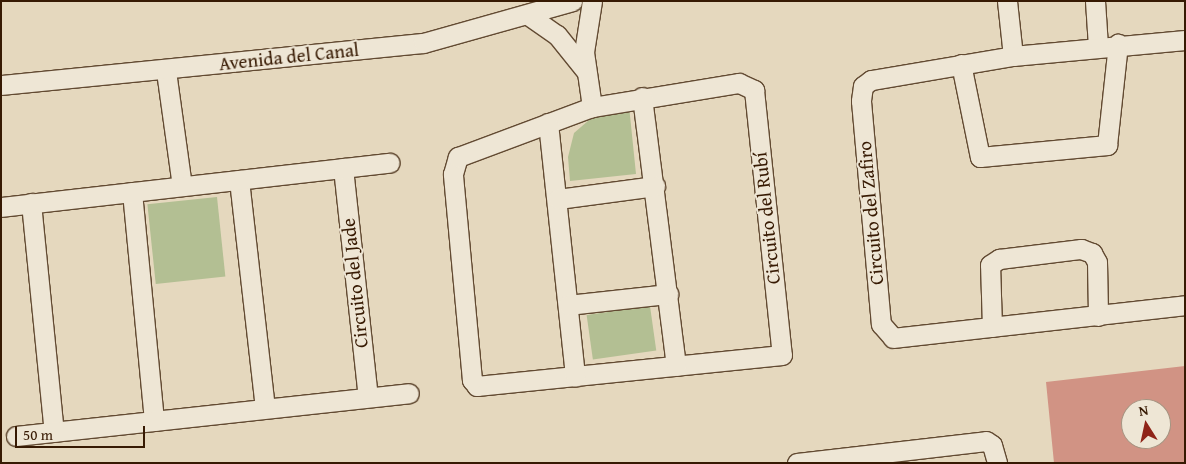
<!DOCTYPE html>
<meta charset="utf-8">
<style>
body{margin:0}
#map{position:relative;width:1186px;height:464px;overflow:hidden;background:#e5d8be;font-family:"Gentium Book Plus",serif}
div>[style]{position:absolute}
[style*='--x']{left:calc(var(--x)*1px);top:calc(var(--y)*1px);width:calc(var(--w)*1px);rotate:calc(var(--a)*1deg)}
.green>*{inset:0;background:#b3bf93;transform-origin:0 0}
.building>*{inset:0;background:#d19384}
.roads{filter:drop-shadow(1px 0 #624a32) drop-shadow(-1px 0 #624a32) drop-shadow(0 1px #624a32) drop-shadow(0 -1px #624a32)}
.minor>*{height:19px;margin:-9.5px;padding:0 9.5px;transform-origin:9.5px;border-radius:9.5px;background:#eee6d5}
span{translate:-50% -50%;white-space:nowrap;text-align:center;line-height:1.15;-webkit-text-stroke:4px #eee6d5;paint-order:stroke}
.street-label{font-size:19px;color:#371a03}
.frame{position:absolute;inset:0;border:2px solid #371a03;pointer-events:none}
.north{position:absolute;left:1121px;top:399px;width:50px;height:50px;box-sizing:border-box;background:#eee6d5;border:1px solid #a59481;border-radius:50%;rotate:350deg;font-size:14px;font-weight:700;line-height:20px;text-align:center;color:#371a03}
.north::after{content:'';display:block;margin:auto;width:18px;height:22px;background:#8f2418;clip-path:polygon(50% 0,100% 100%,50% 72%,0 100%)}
.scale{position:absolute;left:15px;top:426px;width:130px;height:22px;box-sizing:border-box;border:2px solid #371a03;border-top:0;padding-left:6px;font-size:15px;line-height:18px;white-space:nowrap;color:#371a03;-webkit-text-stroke:4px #eee6d5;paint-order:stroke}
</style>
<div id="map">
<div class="green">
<div style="clip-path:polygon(629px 106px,636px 174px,570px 181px,568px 157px,574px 133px,596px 114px)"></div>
<div style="left:217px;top:197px;width:80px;height:70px;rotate:84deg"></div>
<div style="left:650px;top:306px;width:45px;height:64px;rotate:82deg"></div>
</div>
<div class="building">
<div style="clip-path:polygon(evenodd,1185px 366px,1185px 463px,1054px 463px,1046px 382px,1185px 366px,1131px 409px,1161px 409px,1161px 439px,1131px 439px,1131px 409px)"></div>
</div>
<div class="roads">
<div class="minor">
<div style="--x:592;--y:1;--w:52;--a:98.9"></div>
<div style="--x:584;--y:52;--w:56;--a:81.7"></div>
<div style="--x:1007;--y:1;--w:55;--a:83.8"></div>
<div style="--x:1095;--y:1;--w:45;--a:86.2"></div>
<div style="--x:528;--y:15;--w:35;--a:35"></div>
<div style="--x:557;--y:35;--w:45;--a:51.3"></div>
<div style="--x:1185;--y:40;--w:173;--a:174.7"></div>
<div style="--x:1013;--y:56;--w:144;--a:170.4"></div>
<div style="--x:871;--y:80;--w:10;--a:143"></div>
<div style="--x:863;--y:86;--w:15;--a:98"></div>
<div style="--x:861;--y:101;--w:224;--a:84.9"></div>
<div style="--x:881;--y:324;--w:18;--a:49"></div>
<div style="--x:893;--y:338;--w:294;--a:-6.4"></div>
<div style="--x:961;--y:64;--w:95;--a:78.5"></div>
<div style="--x:980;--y:157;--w:128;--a:-5.4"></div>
<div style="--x:1107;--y:145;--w:102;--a:-83.8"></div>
<div style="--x:166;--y:71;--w:116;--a:82.1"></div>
<div style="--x:739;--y:83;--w:17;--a:25"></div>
<div style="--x:754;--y:90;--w:266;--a:84"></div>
<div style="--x:782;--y:355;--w:307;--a:174.2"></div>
<div style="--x:477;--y:386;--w:8;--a:-130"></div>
<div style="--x:472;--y:380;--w:207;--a:-95.3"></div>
<div style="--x:453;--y:174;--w:18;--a:-74"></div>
<div style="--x:458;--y:157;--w:143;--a:-20.5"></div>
<div style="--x:592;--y:107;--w:149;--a:-9.3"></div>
<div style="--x:1;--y:85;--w:424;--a:-5.7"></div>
<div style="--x:423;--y:43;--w:155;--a:-15.7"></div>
<div style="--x:642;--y:97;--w:271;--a:82.8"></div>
<div style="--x:548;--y:123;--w:255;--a:83.9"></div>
<div style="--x:343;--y:168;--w:230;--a:83.8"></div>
<div style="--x:239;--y:180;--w:229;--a:83.5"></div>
<div style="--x:132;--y:192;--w:230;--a:84.5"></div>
<div style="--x:558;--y:199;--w:98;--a:-7.6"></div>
<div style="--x:31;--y:203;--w:230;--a:84.3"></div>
<div style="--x:1;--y:207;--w:391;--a:-6.5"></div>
<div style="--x:568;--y:305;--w:101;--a:-6.3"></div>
<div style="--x:992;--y:327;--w:62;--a:-91.8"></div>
<div style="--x:990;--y:265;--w:11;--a:-34"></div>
<div style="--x:999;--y:259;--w:83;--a:-7"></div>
<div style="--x:1081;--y:249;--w:12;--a:20"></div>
<div style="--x:1092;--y:253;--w:10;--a:61"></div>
<div style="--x:1097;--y:262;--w:54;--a:88.9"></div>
<div style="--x:16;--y:436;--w:395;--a:-6.2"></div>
<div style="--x:797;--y:463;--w:190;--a:-6.6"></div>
<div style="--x:986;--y:441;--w:7;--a:34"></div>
<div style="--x:992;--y:445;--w:19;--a:74"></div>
</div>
</div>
<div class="street-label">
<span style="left:289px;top:57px;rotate:-6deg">Avenida del Canal</span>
<span style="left:871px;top:213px;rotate:-95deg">Circuito del Zafiro</span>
<span style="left:767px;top:218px;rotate:-96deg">Circuito del Rubí</span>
<span style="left:355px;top:283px;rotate:-96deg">Circuito del Jade</span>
</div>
<div class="frame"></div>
<div class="north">N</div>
<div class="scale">50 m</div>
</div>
